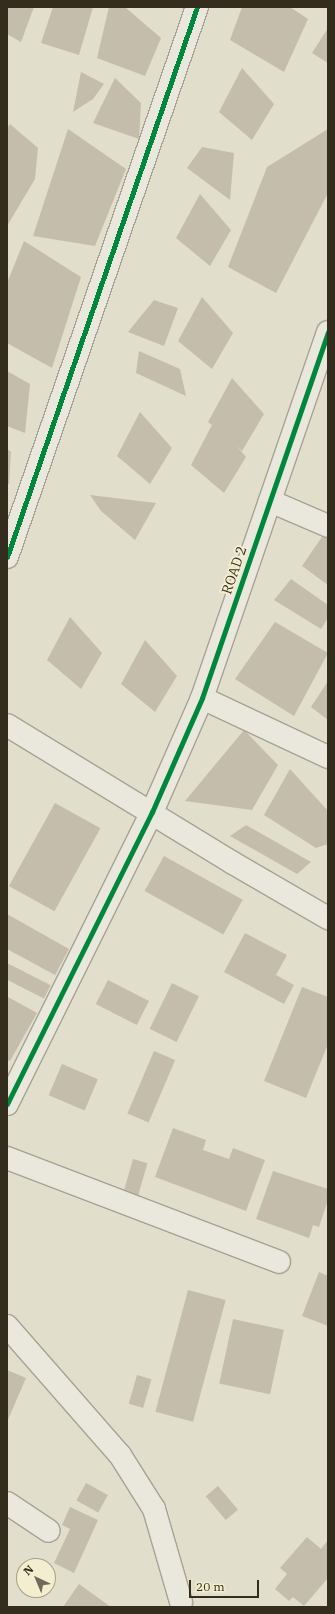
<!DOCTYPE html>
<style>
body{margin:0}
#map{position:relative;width:335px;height:1614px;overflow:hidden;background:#e1decb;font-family:"IBM Plex Serif",serif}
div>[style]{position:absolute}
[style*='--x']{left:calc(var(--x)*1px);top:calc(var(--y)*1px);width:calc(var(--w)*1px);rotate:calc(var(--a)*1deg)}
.building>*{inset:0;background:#c5bdac;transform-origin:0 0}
.roads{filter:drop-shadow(1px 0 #a6a295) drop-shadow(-1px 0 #a6a295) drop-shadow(0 1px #a6a295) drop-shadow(0 -1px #a6a295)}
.minor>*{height:22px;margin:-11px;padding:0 11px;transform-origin:11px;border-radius:11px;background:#eae8dc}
.cycleway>*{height:5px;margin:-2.5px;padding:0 2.5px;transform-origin:2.5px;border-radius:2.5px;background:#00873e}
span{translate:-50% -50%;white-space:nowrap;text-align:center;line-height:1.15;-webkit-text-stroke:4px #f3eed0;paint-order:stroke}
.street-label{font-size:14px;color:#342c1d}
.frame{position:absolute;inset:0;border:8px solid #342c1d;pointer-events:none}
.north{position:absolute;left:16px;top:1558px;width:40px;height:40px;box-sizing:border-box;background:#f3eed0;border:1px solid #a7a088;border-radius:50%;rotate:316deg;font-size:11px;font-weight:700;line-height:16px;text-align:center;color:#342c1d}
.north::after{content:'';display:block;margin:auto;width:14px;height:18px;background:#716a5a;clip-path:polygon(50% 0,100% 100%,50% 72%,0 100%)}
.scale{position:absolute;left:189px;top:1580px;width:70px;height:18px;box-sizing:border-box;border:2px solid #342c1d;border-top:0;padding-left:5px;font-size:12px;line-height:14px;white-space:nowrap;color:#342c1d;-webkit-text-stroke:3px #f3eed0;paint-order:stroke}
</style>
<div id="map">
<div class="building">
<div style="clip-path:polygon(7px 7px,34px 7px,21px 42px,7px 34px)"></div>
<div style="clip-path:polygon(53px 7px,93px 7px,79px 55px,41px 43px)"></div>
<div style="clip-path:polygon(109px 7px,125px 7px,161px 38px,145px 76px,97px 58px)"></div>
<div style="clip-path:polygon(242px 7px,290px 7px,308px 19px,284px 72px,230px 40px)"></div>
<div style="clip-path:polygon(328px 28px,328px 63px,312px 53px)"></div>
<div style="clip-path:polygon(242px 68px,274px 104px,252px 140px,219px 112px)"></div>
<div style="clip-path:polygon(81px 72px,104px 84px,93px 99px,73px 112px)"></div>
<div style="clip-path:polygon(115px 78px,141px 103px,139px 139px,93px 123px)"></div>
<div style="clip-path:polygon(10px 124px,38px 148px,35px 179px,7px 226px,7px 129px)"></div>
<div style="clip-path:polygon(68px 129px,126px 169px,95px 246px,33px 236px)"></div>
<div style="clip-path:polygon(328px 129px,328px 193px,276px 293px,228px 267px,267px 167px)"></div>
<div style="clip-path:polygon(202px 147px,234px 153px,230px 200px,187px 168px)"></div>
<div style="clip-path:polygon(200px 194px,231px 230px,210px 266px,176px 238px)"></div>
<div style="clip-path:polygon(24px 241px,81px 277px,52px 368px,7px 343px,7px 283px)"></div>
<div style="clip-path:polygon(202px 297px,233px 333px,212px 369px,178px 341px)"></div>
<div style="clip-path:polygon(154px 300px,178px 308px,164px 346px,128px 332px)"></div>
<div style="clip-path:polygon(139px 351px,180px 369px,186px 396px,136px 373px)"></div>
<div style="clip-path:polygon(7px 371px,30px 384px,25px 433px,7px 426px)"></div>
<div style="clip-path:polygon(232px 378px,264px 414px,242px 451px,236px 445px,246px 457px,224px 493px,191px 465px,212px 425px,208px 422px)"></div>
<div style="clip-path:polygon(140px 412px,172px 448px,150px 484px,117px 456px)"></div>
<div style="clip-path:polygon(7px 449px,11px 452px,9px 484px,7px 484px)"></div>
<div style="clip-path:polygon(90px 495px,156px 503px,135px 540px,101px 511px)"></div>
<div style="clip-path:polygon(326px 531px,328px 533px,328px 585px,302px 566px)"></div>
<div style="clip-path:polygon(291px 579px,328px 605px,328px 618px,321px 629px,274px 600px)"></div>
<div style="clip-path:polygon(70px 617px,102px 653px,81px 689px,47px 660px)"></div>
<div style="clip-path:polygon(275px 622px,328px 653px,294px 716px,235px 679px)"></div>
<div style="clip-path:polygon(145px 640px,177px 676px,155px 712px,121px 684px)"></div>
<div style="clip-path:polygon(328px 681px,328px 720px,311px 707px)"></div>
<div style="clip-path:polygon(244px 730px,278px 765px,252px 810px,185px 801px)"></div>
<div style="clip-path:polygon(290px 769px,328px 811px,328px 844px,316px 848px,264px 815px)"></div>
<div style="left:55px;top:803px;width:52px;height:95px;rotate:29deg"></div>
<div style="clip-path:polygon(246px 825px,311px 862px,297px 874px,230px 836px)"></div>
<div style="left:164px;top:856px;width:90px;height:40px;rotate:29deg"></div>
<div style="clip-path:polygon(7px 914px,69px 949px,55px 975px,7px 949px)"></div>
<div style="clip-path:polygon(245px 933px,287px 955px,276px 975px,294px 985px,284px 1004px,224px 972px)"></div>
<div style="left:7px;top:963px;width:49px;height:15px;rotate:27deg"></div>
<div style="left:108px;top:980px;width:46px;height:27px;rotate:27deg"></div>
<div style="left:172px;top:983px;width:30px;height:51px;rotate:26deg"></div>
<div style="clip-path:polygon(302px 987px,328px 997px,328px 1044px,306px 1098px,264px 1081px)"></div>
<div style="clip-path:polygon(8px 997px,37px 1013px,10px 1061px,7px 1060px)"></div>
<div style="left:154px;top:1051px;width:23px;height:68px;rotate:23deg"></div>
<div style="left:62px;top:1064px;width:39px;height:34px;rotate:23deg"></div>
<div style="clip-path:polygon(173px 1128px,206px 1140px,203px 1150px,229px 1159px,233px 1148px,265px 1160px,246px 1211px,155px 1177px)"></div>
<div style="left:133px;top:1159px;width:15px;height:40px;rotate:16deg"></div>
<div style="clip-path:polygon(273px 1171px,328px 1189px,328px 1200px,319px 1227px,313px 1225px,309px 1238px,256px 1219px)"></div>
<div style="clip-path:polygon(319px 1272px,328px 1276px,328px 1326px,302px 1316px)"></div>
<div style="left:188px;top:1290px;width:39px;height:126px;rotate:15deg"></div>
<div style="left:233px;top:1319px;width:52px;height:66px;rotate:12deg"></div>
<div style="clip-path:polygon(7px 1370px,26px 1378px,7px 1422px)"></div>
<div style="left:137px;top:1375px;width:15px;height:30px;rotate:16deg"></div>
<div style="left:86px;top:1483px;width:25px;height:20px;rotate:29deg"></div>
<div style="left:218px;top:1486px;width:31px;height:16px;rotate:50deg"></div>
<div style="clip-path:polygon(70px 1507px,98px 1520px,74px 1573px,54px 1563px,70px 1529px,62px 1525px)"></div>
<div style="clip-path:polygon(307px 1537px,321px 1549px,328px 1540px,328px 1578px,304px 1606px,293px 1597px,289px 1601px,275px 1589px,287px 1574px,280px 1568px)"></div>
<div style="clip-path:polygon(79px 1584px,111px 1607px,63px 1607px)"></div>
</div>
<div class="roads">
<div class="minor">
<div style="--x:270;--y:501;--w:63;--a:23.3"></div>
<div style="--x:7;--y:557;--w:582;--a:-70.94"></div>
<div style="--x:202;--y:698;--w:139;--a:25.1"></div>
<div style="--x:7;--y:725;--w:265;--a:31.4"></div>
<div style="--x:233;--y:863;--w:110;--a:30.1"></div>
<div style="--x:7;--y:1104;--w:326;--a:-63.6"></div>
<div style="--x:152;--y:812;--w:124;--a:-66.3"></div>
<div style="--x:202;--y:698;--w:387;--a:-71"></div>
<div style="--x:7;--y:1158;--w:291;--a:20.9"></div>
<div style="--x:7;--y:1326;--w:171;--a:48.8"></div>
<div style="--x:120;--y:1455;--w:64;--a:57.8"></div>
<div style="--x:154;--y:1509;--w:97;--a:73.8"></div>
<div style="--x:7;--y:1503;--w:50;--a:33.7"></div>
</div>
</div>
<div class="cycleway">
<div style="--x:7;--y:557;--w:582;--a:-70.94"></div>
<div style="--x:7;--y:1104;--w:326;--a:-63.6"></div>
<div style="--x:152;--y:812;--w:124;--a:-66.3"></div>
<div style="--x:202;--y:698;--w:387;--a:-71"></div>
</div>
<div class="street-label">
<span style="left:234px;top:570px;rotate:-71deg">ROAD 2</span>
</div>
<div class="frame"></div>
<div class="north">N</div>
<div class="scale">20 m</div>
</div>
